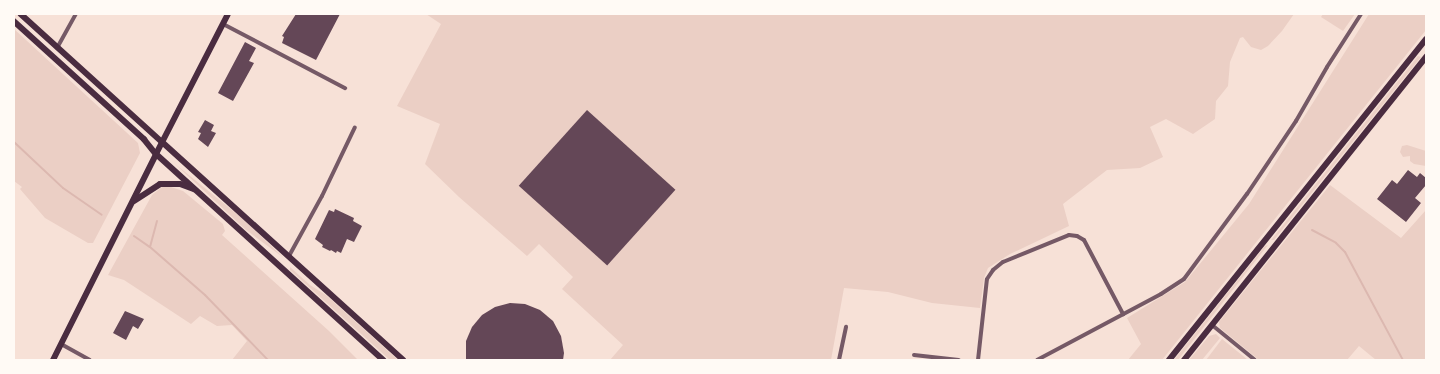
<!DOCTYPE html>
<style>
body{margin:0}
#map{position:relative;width:1440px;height:374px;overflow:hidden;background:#f7e1d7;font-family:Inter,sans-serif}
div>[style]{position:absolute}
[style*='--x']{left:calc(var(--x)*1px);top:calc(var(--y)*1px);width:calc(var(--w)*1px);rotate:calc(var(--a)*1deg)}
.green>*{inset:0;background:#ebcfc5}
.stream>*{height:2px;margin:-1px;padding:0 1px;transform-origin:1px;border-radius:1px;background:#dcb8b0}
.building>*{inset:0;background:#644757;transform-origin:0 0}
.minor>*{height:4px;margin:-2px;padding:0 2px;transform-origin:2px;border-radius:2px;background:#755966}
.secondary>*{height:5.5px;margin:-2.75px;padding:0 2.75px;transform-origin:2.75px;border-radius:2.75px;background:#4a2c40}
.primary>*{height:6px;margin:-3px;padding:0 3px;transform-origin:3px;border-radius:3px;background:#4a2c40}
.trunk>*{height:6px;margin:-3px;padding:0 3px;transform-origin:3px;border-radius:3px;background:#4a2c40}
span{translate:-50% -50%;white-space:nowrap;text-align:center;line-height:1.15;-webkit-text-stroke:4px #fffaf5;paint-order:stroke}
.frame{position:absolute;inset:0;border:15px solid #fffaf5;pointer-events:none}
</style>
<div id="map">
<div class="green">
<div style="clip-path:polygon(426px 14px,1294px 14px,1282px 31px,1268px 46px,1261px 50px,1251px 47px,1243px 37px,1240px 38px,1230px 62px,1228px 86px,1216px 101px,1215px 119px,1193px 134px,1166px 119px,1150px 127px,1163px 157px,1140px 168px,1107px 170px,1063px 204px,1069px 226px,1010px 254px,988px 268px,984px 278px,980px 308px,932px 303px,888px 292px,844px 288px,831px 360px,610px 360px,623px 345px,562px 289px,573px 277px,539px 244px,527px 256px,459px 197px,425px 164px,440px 124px,397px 106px,441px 24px)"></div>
<div style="clip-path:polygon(1323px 14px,1355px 14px,1343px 31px,1321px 17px)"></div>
<div style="clip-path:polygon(1369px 14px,1426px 14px,1426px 30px,1162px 360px,1128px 360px,1141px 344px,1127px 318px,1185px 282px,1249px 204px)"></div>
<div style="clip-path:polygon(14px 29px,138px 143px,140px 153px,93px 243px,88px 243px,45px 218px,20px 189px,22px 187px,14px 181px)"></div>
<div style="clip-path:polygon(1418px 56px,1421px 57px,1274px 240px,1271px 240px)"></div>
<div style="clip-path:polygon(1407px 145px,1426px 151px,1426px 166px,1414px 164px,1410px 161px,1410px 156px,1403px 157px,1400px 152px,1402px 146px)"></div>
<div style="clip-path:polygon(174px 163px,243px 219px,284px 258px,246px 230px)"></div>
<div style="clip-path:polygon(1330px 185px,1401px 238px,1426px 210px,1426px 360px,1376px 360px,1359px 346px,1347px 360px,1259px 360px,1220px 328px,1219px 322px)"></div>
<div style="clip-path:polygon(162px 187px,171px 187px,183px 191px,223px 224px,225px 231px,222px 235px,329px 331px,358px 360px,232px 360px,247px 341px,232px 325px,217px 326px,200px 316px,191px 324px,124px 280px,108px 275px,152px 195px)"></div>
<div style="clip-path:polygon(1268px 245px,1178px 360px,1174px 360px,1265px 246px)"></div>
<div style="clip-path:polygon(290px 267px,310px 285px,326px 295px,398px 360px,390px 360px,290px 270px)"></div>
<div style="clip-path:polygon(1216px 334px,1220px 338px,1202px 360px,1189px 360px,1209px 336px)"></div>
<div style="clip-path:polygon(1222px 339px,1248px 360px,1206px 360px)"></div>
</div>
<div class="stream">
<div style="--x:14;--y:142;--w:67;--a:43.2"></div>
<div style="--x:63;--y:188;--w:47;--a:34.7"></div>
<div style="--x:1312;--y:230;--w:27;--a:28"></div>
<div style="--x:1336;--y:243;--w:13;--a:45"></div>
<div style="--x:1345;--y:252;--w:123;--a:61.8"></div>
<div style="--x:134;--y:236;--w:19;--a:35"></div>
<div style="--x:150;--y:247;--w:73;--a:41.1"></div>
<div style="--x:205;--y:295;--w:91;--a:45.9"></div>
<div style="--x:150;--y:247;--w:27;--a:-75"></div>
</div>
<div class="building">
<div style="clip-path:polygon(296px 14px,340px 14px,316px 60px,282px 43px,284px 37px,282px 36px)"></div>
<div style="clip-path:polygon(245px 42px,256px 48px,249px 61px,254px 63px,233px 101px,218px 93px)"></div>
<div style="left:587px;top:110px;width:119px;height:102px;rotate:42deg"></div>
<div style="clip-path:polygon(205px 120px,214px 125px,211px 131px,216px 133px,208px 147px,198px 139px,201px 133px,198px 132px)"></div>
<div style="clip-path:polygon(1408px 170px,1417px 177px,1420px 173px,1426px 178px,1426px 185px,1415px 198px,1421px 203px,1406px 222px,1377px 199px,1392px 180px,1397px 184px)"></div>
<div style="clip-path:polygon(335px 209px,354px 218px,353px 221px,362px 226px,354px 242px,347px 239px,341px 253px,337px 251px,336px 253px,331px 250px,330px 251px,322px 247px,323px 245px,315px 239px,329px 210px,334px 212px)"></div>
<div style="clip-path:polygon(510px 303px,525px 304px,540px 310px,553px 321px,561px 336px,564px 353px,563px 360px,466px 360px,466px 341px,472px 327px,482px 315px,495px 307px)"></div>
<div style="clip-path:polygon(125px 311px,144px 319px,138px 329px,133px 326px,126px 340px,113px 333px)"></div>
</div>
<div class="minor">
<div style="--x:223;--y:24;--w:138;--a:27.7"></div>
<div style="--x:57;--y:48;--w:39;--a:-61"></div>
<div style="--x:289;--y:256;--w:68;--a:-61.2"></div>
<div style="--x:322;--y:196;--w:76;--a:-64.4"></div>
<div style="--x:1212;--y:325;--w:55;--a:39.1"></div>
<div style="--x:61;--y:344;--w:33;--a:29"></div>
<div style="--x:914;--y:355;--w:45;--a:6.3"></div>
<div style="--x:839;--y:360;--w:34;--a:-78"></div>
<div style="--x:978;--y:360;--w:81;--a:-83.7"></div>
<div style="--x:987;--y:279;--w:11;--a:-56"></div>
<div style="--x:993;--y:270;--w:13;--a:-39"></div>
<div style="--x:1003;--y:262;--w:71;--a:-22.2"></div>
<div style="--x:1069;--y:235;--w:8;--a:7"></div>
<div style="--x:1077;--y:236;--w:8;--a:30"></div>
<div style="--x:1084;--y:240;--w:84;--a:62.2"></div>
<div style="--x:1037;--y:360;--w:140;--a:-28"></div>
<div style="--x:1161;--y:294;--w:27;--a:-33"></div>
<div style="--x:1184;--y:279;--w:106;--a:-53.5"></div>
<div style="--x:1247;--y:194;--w:88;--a:-56.1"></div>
<div style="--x:1296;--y:121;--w:62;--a:-60.1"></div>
<div style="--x:1327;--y:67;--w:63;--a:-57.3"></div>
</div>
<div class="secondary">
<div style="--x:21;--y:14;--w:190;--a:42.2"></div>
<div style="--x:14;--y:21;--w:176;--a:42.2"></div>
<div style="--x:144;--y:139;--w:19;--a:51"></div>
</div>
<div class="primary">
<div style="--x:162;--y:142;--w:325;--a:42.1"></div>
<div style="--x:156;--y:154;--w:307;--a:42.2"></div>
<div style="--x:1169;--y:360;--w:411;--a:-51.3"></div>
<div style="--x:1184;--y:360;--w:388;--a:-51.4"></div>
</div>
<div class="trunk">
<div style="--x:134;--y:201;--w:31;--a:-33"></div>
<div style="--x:160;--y:184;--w:20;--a:0"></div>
<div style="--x:180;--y:184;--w:15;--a:20"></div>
<div style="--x:53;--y:360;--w:230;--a:-63.4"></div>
<div style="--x:156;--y:154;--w:157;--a:-62.8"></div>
</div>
<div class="frame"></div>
</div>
